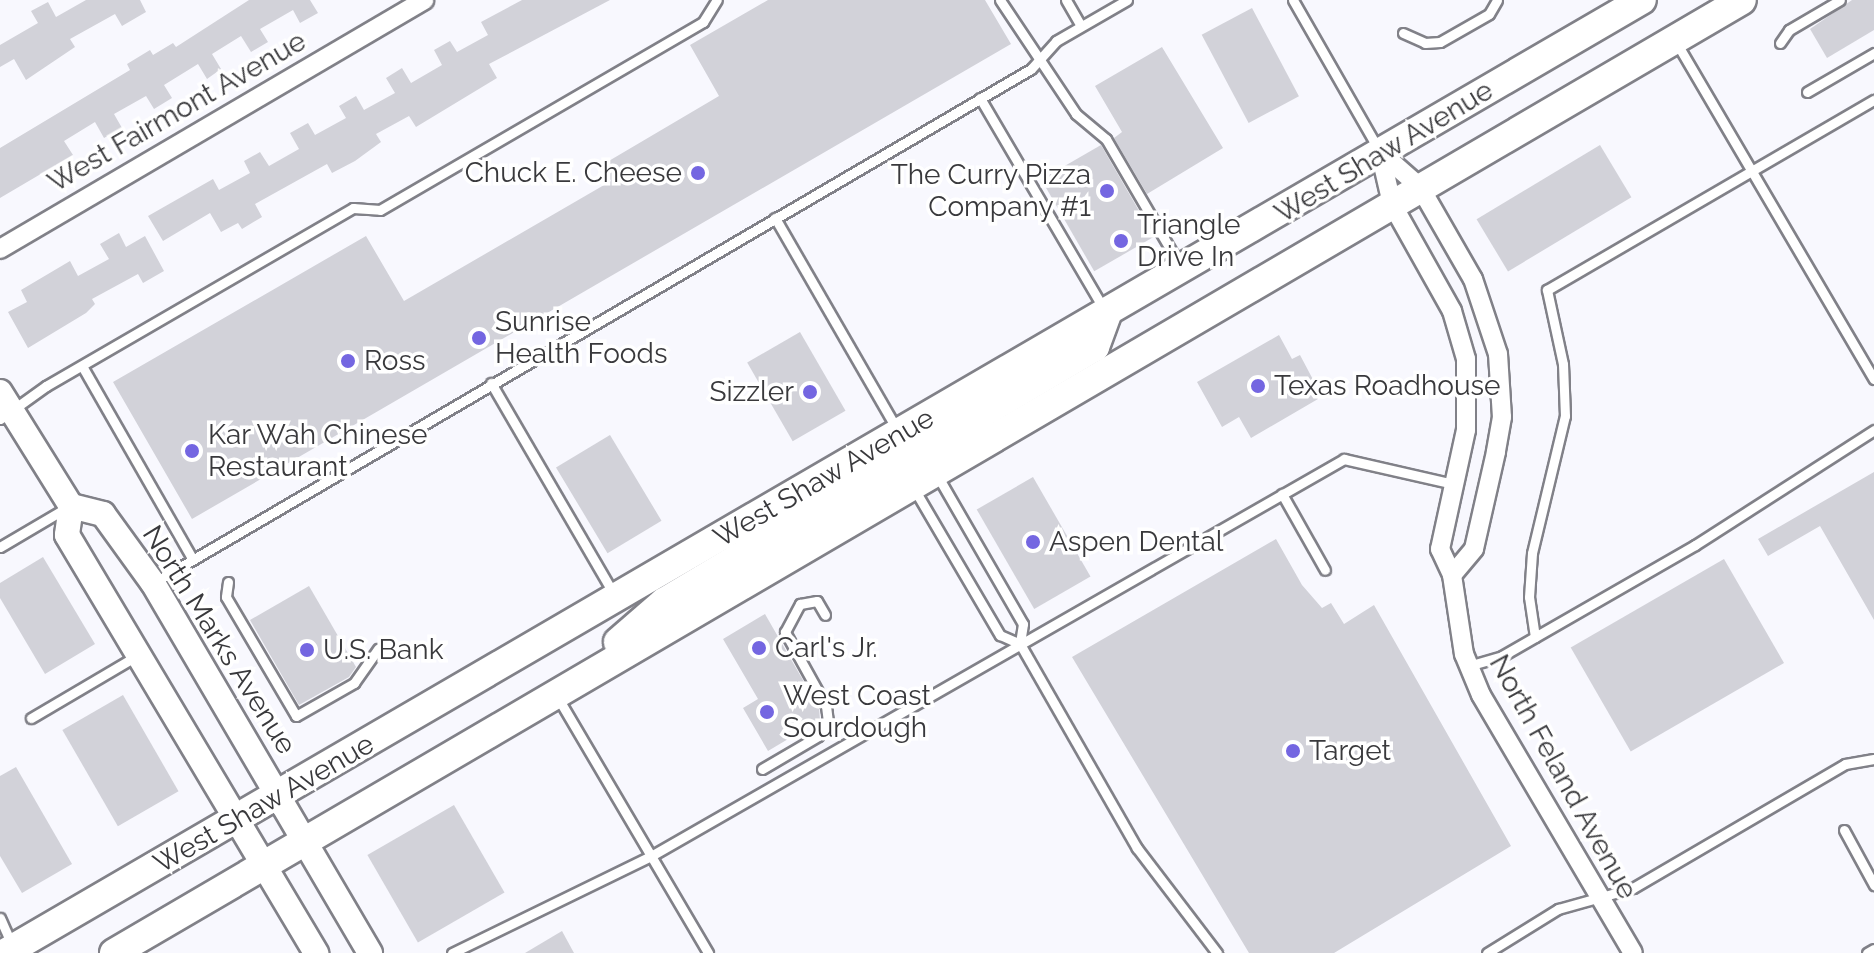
<!DOCTYPE html>
<style>
body{margin:0}
#map{position:relative;width:1874px;height:953px;overflow:hidden;background:#f8f8fe;font-family:Raleway,sans-serif}
div>[style]{position:absolute}
[style*='--x']{left:calc(var(--x)*1px);top:calc(var(--y)*1px);width:calc(var(--w)*1px);rotate:calc(var(--a)*1deg)}
.building>*{inset:0;background:#d2d2d9;transform-origin:0 0}
.roads{filter:drop-shadow(2px 0 #818188) drop-shadow(-2px 0 #818188) drop-shadow(0 2px #818188) drop-shadow(0 -2px #818188)}
.lane>*{height:9px;margin:-4.5px;padding:0 4.5px;transform-origin:4.5px;border-radius:4.5px;background:#fff}
.street>*{height:18px;margin:-9px;padding:0 9px;transform-origin:9px;border-radius:9px;background:#fff}
.secondary>*{height:24px;margin:-12px;padding:0 12px;transform-origin:12px;border-radius:12px;background:#fff}
.primary>*{height:28px;margin:-14px;padding:0 14px;transform-origin:14px;border-radius:14px;background:#fff}
.dots>*{width:22px;height:22px;translate:-50% -50%;box-sizing:border-box;border:4px solid #fff;border-radius:50%}
span{translate:-50% -50%;white-space:nowrap;text-align:center;line-height:1.15;-webkit-text-stroke:7px #fff;paint-order:stroke}
.street-label{font-size:28px;color:#39393c}
.poi-label{font-size:28px;color:#39393c}
.right{translate:-100% -50%;text-align:right}
.left{translate:0 -50%;text-align:left}
</style>
<div id="map">
<div class="building">
<div style="clip-path:polygon(86px 0,140px 0,146px 12px,122px 26px,115px 14px,70px 39px,75px 47px,26px 80px,14px 59px,0 67px,0 45px,38px 23px,31px 11px,48px 2px,56px 17px)"></div>
<div style="clip-path:polygon(249px 0,310px 0,318px 13px,300px 23px,293px 10px,260px 29px,268px 42px,251px 52px,241px 36px,212px 54px,221px 69px,207px 79px,198px 64px,164px 85px,172px 98px,154px 109px,146px 96px,114px 114px,122px 128px,104px 138px,95px 122px,64px 141px,73px 155px,0 198px,0 148px,130px 70px,127px 64px,150px 50px,153px 55px,173px 43px,176px 47px)"></div>
<div style="clip-path:polygon(522px 0,610px 0,489px 64px,497px 78px,416px 127px,409px 116px,376px 134px,381px 142px,355px 161px,332px 173px,327px 164px,255px 204px,262px 217px,242px 229px,238px 223px,221px 232px,210px 213px,163px 241px,148px 216px,213px 179px,219px 190px,250px 173px,244px 161px,260px 152px,269px 166px,299px 149px,290px 133px,308px 123px,315px 135px,346px 118px,339px 106px,356px 96px,364px 110px,395px 93px,386px 78px,402px 68px,411px 83px,442px 65px,434px 50px,450px 41px,457px 52px,488px 35px,481px 22px)"></div>
<div style="clip-path:polygon(768px 0,985px 0,1011px 44px,192px 519px,113px 382px,366px 236px,404px 301px,611px 181px,602px 165px,719px 96px,690px 45px)"></div>
<div style="clip-path:polygon(1852px 0,1874px 0,1874px 30px,1827px 58px,1810px 29px)"></div>
<div style="left:1252px;top:8px;width:100px;height:57px;rotate:62deg"></div>
<div style="clip-path:polygon(1162px 47px,1223px 148px,1147px 194px,1114px 138px,1122px 132px,1095px 86px)"></div>
<div style="left:1101px;top:145px;width:106px;height:69px;rotate:60deg"></div>
<div style="left:1600px;top:145px;width:61px;height:144px;rotate:59deg"></div>
<div style="clip-path:polygon(119px 233px,126px 247px,145px 236px,164px 271px,143px 283px,138px 274px,92px 299px,95px 304px,86px 313px,28px 348px,8px 312px,27px 302px,21px 290px,70px 261px,78px 276px,109px 259px,100px 244px)"></div>
<div style="left:800px;top:332px;width:91px;height:61px;rotate:60deg"></div>
<div style="clip-path:polygon(1279px 335px,1292px 359px,1300px 355px,1318px 389px,1313px 392px,1318px 399px,1251px 438px,1239px 417px,1222px 427px,1197px 382px)"></div>
<div style="left:610px;top:435px;width:100px;height:63px;rotate:59deg"></div>
<div style="clip-path:polygon(1874px 472px,1874px 620px,1820px 526px,1768px 556px,1758px 539px)"></div>
<div style="left:1033px;top:477px;width:115px;height:65px;rotate:60deg"></div>
<div style="clip-path:polygon(1276px 539px,1302px 585px,1322px 608px,1331px 603px,1344px 624px,1374px 605px,1511px 846px,1334px 953px,1249px 953px,1072px 657px)"></div>
<div style="clip-path:polygon(43px 557px,95px 644px,45px 674px,0 598px,0 583px)"></div>
<div style="left:1724px;top:559px;width:120px;height:177px;rotate:60deg"></div>
<div style="clip-path:polygon(309px 586px,356px 667px,349px 677px,299px 705px,250px 620px)"></div>
<div style="clip-path:polygon(765px 614px,819px 708px,820px 720px,768px 751px,743px 708px,758px 699px,723px 639px)"></div>
<div style="left:123px;top:695px;width:111px;height:70px;rotate:60deg"></div>
<div style="clip-path:polygon(16px 767px,72px 864px,22px 893px,0 856px,0 776px)"></div>
<div style="left:454px;top:805px;width:101px;height:100px;rotate:60deg"></div>
<div style="clip-path:polygon(562px 931px,574px 953px,525px 953px)"></div>
</div>
<div class="roads">
<div class="lane">
<div style="--x:1000;--y:0;--w:137;--a:56.3"></div>
<div style="--x:1076;--y:114;--w:39;--a:40"></div>
<div style="--x:1106;--y:139;--w:145;--a:59.7"></div>
<div style="--x:1066;--y:0;--w:30;--a:60"></div>
<div style="--x:1293;--y:0;--w:173;--a:60.2"></div>
<div style="--x:1403;--y:33;--w:24;--a:24"></div>
<div style="--x:1425;--y:43;--w:15;--a:-4"></div>
<div style="--x:1440;--y:42;--w:56;--a:-29.7"></div>
<div style="--x:1489;--y:14;--w:16;--a:-60"></div>
<div style="--x:1676;--y:42;--w:391;--a:59.6"></div>
<div style="--x:1780;--y:43;--w:16;--a:-55"></div>
<div style="--x:1789;--y:30;--w:59;--a:-30.5"></div>
<div style="--x:1807;--y:92;--w:78;--a:-30.2"></div>
<div style="--x:980;--y:98;--w:243;--a:59.6"></div>
<div style="--x:775;--y:218;--w:244;--a:60"></div>
<div style="--x:82;--y:366;--w:219;--a:60.2"></div>
<div style="--x:491;--y:383;--w:244;--a:59.8"></div>
<div style="--x:0;--y:419;--w:57;--a:-35.7"></div>
<div style="--x:46;--y:386;--w:355;--a:-30.1"></div>
<div style="--x:353;--y:208;--w:27;--a:4"></div>
<div style="--x:380;--y:210;--w:374;--a:-30.2"></div>
<div style="--x:703;--y:22;--w:26;--a:-58"></div>
<div style="--x:937;--y:475;--w:172;--a:60"></div>
<div style="--x:1023;--y:624;--w:20;--a:99"></div>
<div style="--x:913;--y:487;--w:172;--a:59.6"></div>
<div style="--x:1000;--y:635;--w:22;--a:24"></div>
<div style="--x:1020;--y:644;--w:235;--a:60.2"></div>
<div style="--x:1137;--y:848;--w:132;--a:52.7"></div>
<div style="--x:1282;--y:494;--w:87;--a:60.5"></div>
<div style="--x:0;--y:547;--w:79;--a:-30.5"></div>
<div style="--x:228;--y:582;--w:15;--a:98"></div>
<div style="--x:226;--y:597;--w:138;--a:59.5"></div>
<div style="--x:296;--y:716;--w:67;--a:-29.6"></div>
<div style="--x:354;--y:683;--w:42;--a:-54.8"></div>
<div style="--x:153;--y:583;--w:1017;--a:-30.35"></div>
<div style="--x:1031;--y:69;--w:38;--a:-48"></div>
<div style="--x:1056;--y:41;--w:82;--a:-30"></div>
<div style="--x:1535;--y:637;--w:40;--a:-98.5"></div>
<div style="--x:1529;--y:597;--w:44;--a:-86.1"></div>
<div style="--x:1532;--y:553;--w:141;--a:-76.5"></div>
<div style="--x:1565;--y:416;--w:52;--a:-92.2"></div>
<div style="--x:1563;--y:364;--w:76;--a:-102.2"></div>
<div style="--x:1547;--y:290;--w:378;--a:-30.2"></div>
<div style="--x:1468;--y:666;--w:35;--a:-16"></div>
<div style="--x:1502;--y:656;--w:223;--a:-29.9"></div>
<div style="--x:1695;--y:545;--w:213;--a:-32.7"></div>
<div style="--x:558;--y:698;--w:296;--a:59.5"></div>
<div style="--x:31;--y:718;--w:124;--a:-30.5"></div>
<div style="--x:762;--y:769;--w:65;--a:-30.5"></div>
<div style="--x:818;--y:736;--w:17;--a:-54"></div>
<div style="--x:828;--y:722;--w:16;--a:-97"></div>
<div style="--x:826;--y:706;--w:85;--a:-119"></div>
<div style="--x:785;--y:632;--w:32;--a:-62"></div>
<div style="--x:800;--y:604;--w:17;--a:-10"></div>
<div style="--x:817;--y:601;--w:16;--a:60"></div>
<div style="--x:1844;--y:830;--w:63;--a:61.4"></div>
<div style="--x:0;--y:918;--w:30;--a:66"></div>
<div style="--x:452;--y:953;--w:221;--a:-26"></div>
<div style="--x:651;--y:856;--w:799;--a:-29.81"></div>
<div style="--x:1344;--y:459;--w:113;--a:12.8"></div>
<div style="--x:1487;--y:953;--w:84;--a:-31.8"></div>
<div style="--x:1558;--y:909;--w:78;--a:-15.6"></div>
<div style="--x:1633;--y:888;--w:246;--a:-30.3"></div>
<div style="--x:1845;--y:764;--w:29;--a:-10"></div>
<div style="--x:1867;--y:953;--w:8;--a:-30"></div>
</div>
<div class="street">
<div style="--x:1380;--y:152;--w:53;--a:77"></div>
<div style="--x:1392;--y:204;--w:123;--a:60.7"></div>
<div style="--x:1452;--y:311;--w:50;--a:73.7"></div>
<div style="--x:1466;--y:359;--w:71;--a:90"></div>
<div style="--x:1466;--y:430;--w:122;--a:102.3"></div>
<div style="--x:1440;--y:549;--w:29;--a:65"></div>
<div style="--x:1452;--y:575;--w:80;--a:81.4"></div>
<div style="--x:1464;--y:654;--w:44;--a:67.5"></div>
<div style="--x:1481;--y:695;--w:299;--a:59.5"></div>
<div style="--x:1380;--y:152;--w:53;--a:41.2"></div>
<div style="--x:1420;--y:187;--w:106;--a:60.1"></div>
<div style="--x:1473;--y:279;--w:79;--a:71.6"></div>
<div style="--x:1498;--y:354;--w:63;--a:86.4"></div>
<div style="--x:1502;--y:417;--w:36;--a:100"></div>
<div style="--x:1496;--y:452;--w:99;--a:102.8"></div>
<div style="--x:1474;--y:549;--w:34;--a:130"></div>
<div style="--x:0;--y:249;--w:492;--a:-30.4"></div>
</div>
<div class="secondary">
<div style="--x:0;--y:392;--w:134;--a:58.1"></div>
<div style="--x:71;--y:506;--w:29;--a:98"></div>
<div style="--x:67;--y:535;--w:487;--a:59.2"></div>
<div style="--x:71;--y:506;--w:33;--a:14"></div>
<div style="--x:103;--y:514;--w:85;--a:54.1"></div>
<div style="--x:153;--y:583;--w:429;--a:59.6"></div>
</div>
<div class="primary">
<div style="--x:911;--y:483;--w:19;--a:-81"></div>
<div style="--x:914;--y:464;--w:22;--a:-54"></div>
<div style="--x:927;--y:446;--w:195;--a:-30.5"></div>
<div style="--x:1095;--y:347;--w:35;--a:-70"></div>
<div style="--x:618;--y:642;--w:61;--a:-41"></div>
<div style="--x:664;--y:602;--w:262;--a:-30.8"></div>
<div style="--x:889;--y:468;--w:18;--a:-49"></div>
<div style="--x:901;--y:454;--w:19;--a:-93"></div>
<div style="--x:5;--y:953;--w:1894;--a:-30.21"></div>
<div style="--x:114;--y:953;--w:1886;--a:-30.34"></div>
</div>
</div>
<div class="dots">
<div style="left:698px;top:173px;background:#7466e1"></div>
<div style="left:1107px;top:191px;background:#7466e1"></div>
<div style="left:1121px;top:241px;background:#7466e1"></div>
<div style="left:479px;top:338px;background:#7466e1"></div>
<div style="left:348px;top:361px;background:#7466e1"></div>
<div style="left:1258px;top:386px;background:#7466e1"></div>
<div style="left:810px;top:392px;background:#7466e1"></div>
<div style="left:192px;top:451px;background:#7466e1"></div>
<div style="left:1033px;top:542px;background:#7466e1"></div>
<div style="left:759px;top:648px;background:#7466e1"></div>
<div style="left:307px;top:650px;background:#7466e1"></div>
<div style="left:767px;top:712px;background:#7466e1"></div>
<div style="left:1293px;top:751px;background:#7466e1"></div>
</div>
<div class="street-label">
<span style="left:177px;top:112px;rotate:-30deg">West Fairmont Avenue</span>
<span style="left:1384px;top:152px;rotate:-31deg">West Shaw Avenue</span>
<span style="left:824px;top:478px;rotate:-30deg">West Shaw Avenue</span>
<span style="left:219px;top:640px;rotate:58deg">North Marks Avenue</span>
<span style="left:1563px;top:777px;rotate:61deg">North Feland Avenue</span>
<span style="left:264px;top:804px;rotate:-30deg">West Shaw Avenue</span>
</div>
<div class="poi-label">
<span class="right" style="left:682px;top:173px">Chuck E. Cheese</span>
<span class="right" style="left:1091px;top:191px">The Curry Pizza<br>Company #1</span>
<span class="left" style="left:1137px;top:241px">Triangle<br>Drive In</span>
<span class="left" style="left:495px;top:338px">Sunrise<br>Health Foods</span>
<span class="left" style="left:364px;top:361px">Ross</span>
<span class="left" style="left:1274px;top:386px">Texas Roadhouse</span>
<span class="right" style="left:794px;top:392px">Sizzler</span>
<span class="left" style="left:208px;top:451px">Kar Wah Chinese<br>Restaurant</span>
<span class="left" style="left:1049px;top:542px">Aspen Dental</span>
<span class="left" style="left:775px;top:648px">Carl's Jr.</span>
<span class="left" style="left:323px;top:650px">U.S. Bank</span>
<span class="left" style="left:783px;top:712px">West Coast<br>Sourdough</span>
<span class="left" style="left:1309px;top:751px">Target</span>
</div>
</div>
